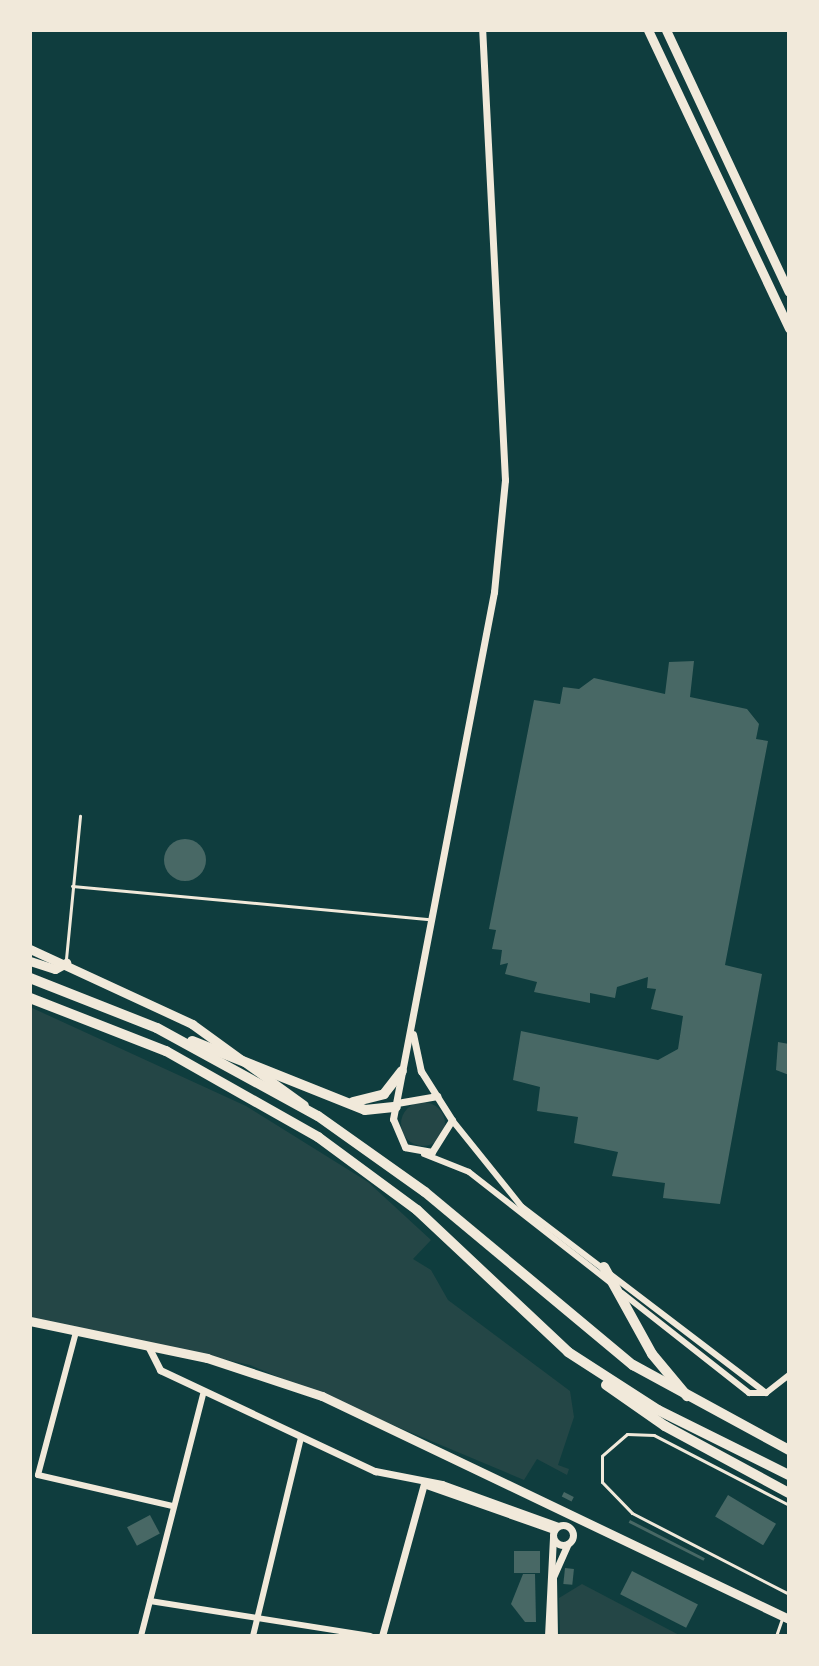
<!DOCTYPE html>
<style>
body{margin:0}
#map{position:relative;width:819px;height:1666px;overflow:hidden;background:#0f3d3e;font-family:"Sofia Sans Condensed",sans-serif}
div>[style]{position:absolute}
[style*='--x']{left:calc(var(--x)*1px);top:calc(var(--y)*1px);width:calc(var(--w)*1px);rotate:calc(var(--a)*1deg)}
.green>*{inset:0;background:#244646}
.round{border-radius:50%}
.building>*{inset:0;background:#486865;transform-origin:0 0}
.service>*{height:3px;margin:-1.5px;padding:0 1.5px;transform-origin:1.5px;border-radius:1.5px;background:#f1e9da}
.minor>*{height:6px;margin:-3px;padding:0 3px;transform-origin:3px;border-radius:3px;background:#f1e9da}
.tertiary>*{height:7px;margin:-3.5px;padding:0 3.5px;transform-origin:3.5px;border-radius:3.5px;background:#f1e9da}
.tertiary>.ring{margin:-3.5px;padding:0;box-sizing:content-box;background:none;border:7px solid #f1e9da;border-radius:50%}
.primary>*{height:9px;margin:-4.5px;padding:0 4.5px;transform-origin:4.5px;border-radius:4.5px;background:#f1e9da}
.trunk>*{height:10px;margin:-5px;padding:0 5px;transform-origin:5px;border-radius:5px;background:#f1e9da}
span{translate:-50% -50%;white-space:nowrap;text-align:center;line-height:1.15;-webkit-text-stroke:6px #f1e9da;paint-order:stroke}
.frame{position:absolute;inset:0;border:32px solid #f1e9da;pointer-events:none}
</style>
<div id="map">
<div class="green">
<div style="clip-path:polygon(30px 1007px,246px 1106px,368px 1182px,431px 1240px,413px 1259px,431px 1270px,448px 1300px,570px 1391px,574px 1417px,558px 1465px,569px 1469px,567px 1475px,537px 1459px,524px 1480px,250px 1365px,30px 1317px)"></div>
<div class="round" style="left:401px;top:1102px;width:44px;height:44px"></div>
<div style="clip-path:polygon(582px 1584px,681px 1636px,560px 1636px,559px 1598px)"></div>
</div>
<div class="building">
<div style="clip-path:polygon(694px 661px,690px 697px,747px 709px,759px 724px,756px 739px,768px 741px,725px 965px,762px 974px,720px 1204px,663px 1198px,665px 1183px,612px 1176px,618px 1152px,574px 1143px,578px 1117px,537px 1111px,540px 1087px,513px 1080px,521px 1031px,658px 1060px,678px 1049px,683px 1016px,651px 1009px,656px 989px,647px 988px,648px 977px,617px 987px,615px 998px,590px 993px,590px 1003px,534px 992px,537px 982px,505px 974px,508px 963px,500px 965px,502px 950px,492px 949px,496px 930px,489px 929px,534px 700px,560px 704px,563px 687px,579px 689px,594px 678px,665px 694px,669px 662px)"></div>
<div class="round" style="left:164px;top:839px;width:42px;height:42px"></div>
<div style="clip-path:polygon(778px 1042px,789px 1044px,789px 1075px,776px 1070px)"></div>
<div style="left:564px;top:1492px;width:11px;height:5px;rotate:27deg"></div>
<div style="left:728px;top:1495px;width:56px;height:25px;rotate:31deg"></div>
<div style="left:150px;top:1515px;width:21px;height:26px;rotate:62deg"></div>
<div style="left:630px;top:1520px;width:84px;height:3px;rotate:27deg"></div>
<div style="left:514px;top:1551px;width:26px;height:22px"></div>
<div style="left:565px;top:1568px;width:9px;height:16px;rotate:6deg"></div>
<div style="left:632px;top:1571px;width:74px;height:26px;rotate:27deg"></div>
<div style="clip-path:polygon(523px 1574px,535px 1574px,536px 1622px,525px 1622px,511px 1604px)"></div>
</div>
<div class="service">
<div style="--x:72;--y:886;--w:359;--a:5.3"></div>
<div style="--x:66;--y:959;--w:144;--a:-84.4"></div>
<div style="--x:789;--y:1505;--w:152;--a:-152.6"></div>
<div style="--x:654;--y:1435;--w:27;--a:-178"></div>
<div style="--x:627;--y:1434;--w:33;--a:139"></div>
<div style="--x:602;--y:1456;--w:26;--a:90"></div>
<div style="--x:602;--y:1482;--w:43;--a:45.9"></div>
<div style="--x:632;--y:1513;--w:177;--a:27.3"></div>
<div style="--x:776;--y:1636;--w:18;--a:-71"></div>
</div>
<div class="minor">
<div style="--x:452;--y:1120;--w:112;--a:51.2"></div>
<div style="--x:522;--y:1207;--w:307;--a:37.3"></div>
<div style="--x:424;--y:1154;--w:48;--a:21.8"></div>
<div style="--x:469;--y:1172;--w:180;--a:38"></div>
<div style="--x:622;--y:1293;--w:162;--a:38.2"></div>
<div style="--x:749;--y:1393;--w:17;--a:0"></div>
<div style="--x:76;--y:1332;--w:148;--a:104.9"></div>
<div style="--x:38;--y:1475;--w:138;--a:13"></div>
<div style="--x:766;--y:1393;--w:29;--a:-38"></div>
<div style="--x:150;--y:1601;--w:223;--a:9"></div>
<div style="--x:141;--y:1636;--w:253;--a:-75.6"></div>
<div style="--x:253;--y:1636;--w:204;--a:-76.4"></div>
</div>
<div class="tertiary">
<div style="--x:413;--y:1034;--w:38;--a:78"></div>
<div style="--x:421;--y:1071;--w:58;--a:57.7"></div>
<div style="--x:452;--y:1120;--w:38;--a:122"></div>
<div style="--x:432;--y:1152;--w:27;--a:-170"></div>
<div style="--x:405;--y:1147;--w:30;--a:-113"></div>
<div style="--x:393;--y:1119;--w:537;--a:-79.15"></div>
<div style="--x:494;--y:592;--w:113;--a:-84.4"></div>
<div style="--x:505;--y:480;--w:451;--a:-92.9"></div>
<div style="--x:397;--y:1103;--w:41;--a:-9.9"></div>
<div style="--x:148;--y:1346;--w:27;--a:63"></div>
<div style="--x:160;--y:1370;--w:238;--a:25.2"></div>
<div style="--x:375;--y:1471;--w:68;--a:11"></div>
<div style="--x:442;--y:1484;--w:123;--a:19.9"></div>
<div style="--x:426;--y:1485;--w:136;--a:19.4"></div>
<div class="ring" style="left:553px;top:1525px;width:13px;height:13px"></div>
<div style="--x:382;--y:1636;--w:158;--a:-74.6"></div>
<div style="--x:548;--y:1636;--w:100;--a:-87.1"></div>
<div style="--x:554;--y:1636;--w:59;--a:-91"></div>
<div style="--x:553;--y:1577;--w:36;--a:-66"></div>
</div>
<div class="primary">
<div style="--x:648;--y:30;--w:330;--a:64.7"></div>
<div style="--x:666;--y:30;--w:289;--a:64.9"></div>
<div style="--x:30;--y:949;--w:179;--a:24.8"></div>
<div style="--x:192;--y:1024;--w:138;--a:35.9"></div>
<div style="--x:30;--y:961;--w:26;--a:18"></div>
<div style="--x:55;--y:969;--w:13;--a:-29"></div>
<div style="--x:30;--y:1321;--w:181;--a:11.8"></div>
<div style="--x:207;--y:1358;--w:121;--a:18.3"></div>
<div style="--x:322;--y:1396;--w:518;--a:25.53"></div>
</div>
<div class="trunk">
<div style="--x:30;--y:978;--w:136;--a:21.5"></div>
<div style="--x:157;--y:1028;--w:183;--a:28.7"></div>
<div style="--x:318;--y:1116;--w:131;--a:35.4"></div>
<div style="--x:425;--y:1192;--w:271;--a:39.8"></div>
<div style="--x:633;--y:1365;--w:178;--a:28.6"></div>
<div style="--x:30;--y:998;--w:146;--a:21.3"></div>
<div style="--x:166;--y:1051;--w:175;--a:29.5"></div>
<div style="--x:318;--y:1137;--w:123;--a:36.4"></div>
<div style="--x:417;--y:1210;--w:207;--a:43.2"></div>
<div style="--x:568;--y:1352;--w:107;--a:32.8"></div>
<div style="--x:658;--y:1410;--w:146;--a:26.4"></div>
<div style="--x:192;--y:1041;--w:186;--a:21.7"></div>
<div style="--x:365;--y:1110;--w:31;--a:-6"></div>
<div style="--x:353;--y:1102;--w:32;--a:-14"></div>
<div style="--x:384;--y:1094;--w:29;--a:-52"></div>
<div style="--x:604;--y:1267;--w:99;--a:61.1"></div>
<div style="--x:652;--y:1354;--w:55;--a:50.2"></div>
<div style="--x:606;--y:1385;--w:72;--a:34.8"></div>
<div style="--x:665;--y:1426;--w:141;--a:28.4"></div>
</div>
<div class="frame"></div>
</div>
